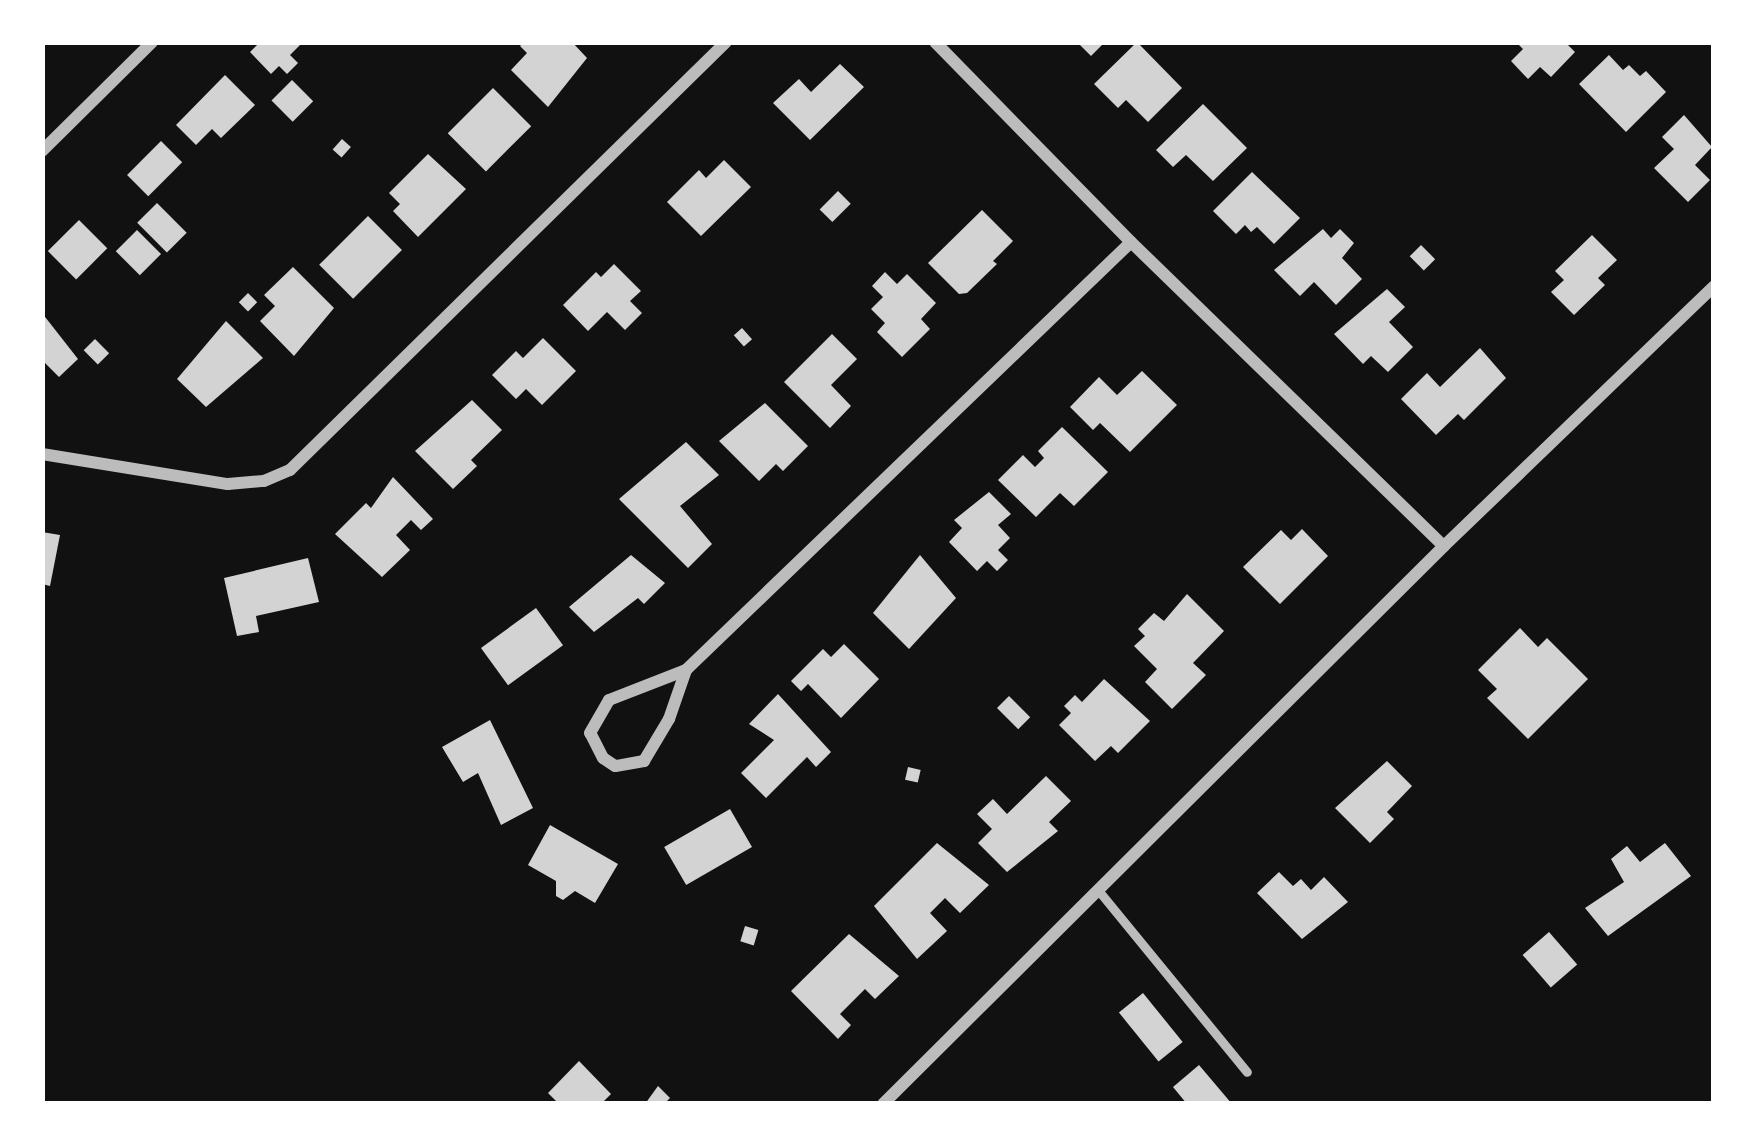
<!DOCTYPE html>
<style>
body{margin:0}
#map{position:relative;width:1756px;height:1146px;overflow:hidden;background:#111;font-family:"Zilla Slab",serif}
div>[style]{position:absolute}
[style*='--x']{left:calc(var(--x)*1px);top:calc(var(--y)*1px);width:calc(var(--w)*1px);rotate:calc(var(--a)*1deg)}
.building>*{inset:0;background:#d3d3d3;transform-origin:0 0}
.service>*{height:9px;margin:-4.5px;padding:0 4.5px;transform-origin:4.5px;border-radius:4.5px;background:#bcbcbc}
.minor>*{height:12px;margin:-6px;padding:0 6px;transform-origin:6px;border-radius:6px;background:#bcbcbc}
span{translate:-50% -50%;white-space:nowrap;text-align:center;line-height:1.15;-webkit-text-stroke:9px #fff;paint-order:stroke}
.frame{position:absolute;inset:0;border:45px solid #fff;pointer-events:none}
</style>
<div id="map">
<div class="building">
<div style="clip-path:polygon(260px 42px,303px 42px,290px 55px,298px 63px,287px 74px,279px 66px,271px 74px,250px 52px)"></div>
<div style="clip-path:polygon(524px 42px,572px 42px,587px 58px,548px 107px,511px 70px,527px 53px,520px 46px)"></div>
<div style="clip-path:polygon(1077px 42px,1105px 42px,1091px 56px)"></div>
<div style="clip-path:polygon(1137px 42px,1182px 88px,1148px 122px,1126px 100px,1118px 108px,1094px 84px)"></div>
<div style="clip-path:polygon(1516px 42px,1565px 42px,1575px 52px,1551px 77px,1540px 67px,1528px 79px,1511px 61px,1523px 49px)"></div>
<div style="clip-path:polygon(1609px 55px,1623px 70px,1629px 65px,1640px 76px,1646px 71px,1666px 92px,1626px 132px,1579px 84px)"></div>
<div style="clip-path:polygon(840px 64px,864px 87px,810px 140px,773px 103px,799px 79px,811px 92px)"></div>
<div style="clip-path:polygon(225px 75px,255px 105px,221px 138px,212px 129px,196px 145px,176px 125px)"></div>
<div style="left:292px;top:80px;width:30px;height:29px;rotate:45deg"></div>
<div style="left:493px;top:88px;width:54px;height:64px;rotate:45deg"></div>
<div style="clip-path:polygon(1203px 104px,1247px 148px,1213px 181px,1186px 155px,1173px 167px,1156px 150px)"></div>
<div style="clip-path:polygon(1684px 115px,1712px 147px,1695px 165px,1710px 180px,1688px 202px,1654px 168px,1674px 149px,1662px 137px)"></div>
<div style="left:342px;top:139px;width:12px;height:14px;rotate:42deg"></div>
<div style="left:161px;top:141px;width:30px;height:48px;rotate:45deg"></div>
<div style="clip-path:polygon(428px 154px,466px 189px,418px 237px,393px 211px,400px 204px,389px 193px)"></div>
<div style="clip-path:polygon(724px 160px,751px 187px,701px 236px,667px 202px,699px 170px,706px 178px)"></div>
<div style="clip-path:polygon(1252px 172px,1300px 218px,1274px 244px,1257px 227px,1251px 232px,1245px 225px,1236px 234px,1213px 211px)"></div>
<div style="left:838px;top:191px;width:18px;height:26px;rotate:45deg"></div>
<div style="left:157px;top:203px;width:42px;height:28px;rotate:45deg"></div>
<div style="clip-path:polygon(982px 210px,1013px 241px,993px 261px,997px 264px,967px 293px,959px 294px,928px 263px)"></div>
<div style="left:368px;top:216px;width:48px;height:69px;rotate:45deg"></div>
<div style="left:79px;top:220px;width:40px;height:44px;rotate:45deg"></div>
<div style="clip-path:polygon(1323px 229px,1331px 238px,1340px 229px,1354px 243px,1342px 258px,1362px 279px,1336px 305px,1314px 282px,1300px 296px,1274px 270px)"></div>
<div style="left:137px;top:230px;width:34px;height:30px;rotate:45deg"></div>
<div style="clip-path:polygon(1592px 235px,1617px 260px,1598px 278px,1605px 285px,1574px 315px,1551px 292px,1564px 280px,1555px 271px)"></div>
<div style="left:1421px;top:245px;width:20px;height:16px;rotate:45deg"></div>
<div style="clip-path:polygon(614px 264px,641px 291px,630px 301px,642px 313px,625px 330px,607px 312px,588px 331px,563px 305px,596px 272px,601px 277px)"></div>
<div style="clip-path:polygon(293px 267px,334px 308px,294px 356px,260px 321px,275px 306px,264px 295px)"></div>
<div style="clip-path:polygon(885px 272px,897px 284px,907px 274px,936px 303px,921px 319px,930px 329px,902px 357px,877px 332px,885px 323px,871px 309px,883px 297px,872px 286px)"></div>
<div style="clip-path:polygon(1387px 289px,1405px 307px,1389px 322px,1413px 347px,1388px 372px,1371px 356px,1363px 364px,1334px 334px)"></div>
<div style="left:248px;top:293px;width:13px;height:13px;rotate:45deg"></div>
<div style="clip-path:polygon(42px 313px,78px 359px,59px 377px,42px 360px)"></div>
<div style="clip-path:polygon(226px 321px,263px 358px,206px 407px,177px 379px)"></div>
<div style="left:742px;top:328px;width:15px;height:11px;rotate:48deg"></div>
<div style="clip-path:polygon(832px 334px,857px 359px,831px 385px,851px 406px,830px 428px,784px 382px)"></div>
<div style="clip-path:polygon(543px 338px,576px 371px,542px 405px,526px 389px,516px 399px,492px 375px,516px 351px,523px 358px)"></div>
<div style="left:95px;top:339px;width:20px;height:16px;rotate:45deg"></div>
<div style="clip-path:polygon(1480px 348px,1506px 378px,1464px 420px,1458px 414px,1436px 435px,1401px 399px,1427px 373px,1440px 387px)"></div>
<div style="clip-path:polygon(1142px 371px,1177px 405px,1130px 452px,1100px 423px,1093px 430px,1070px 407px,1099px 377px,1117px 395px)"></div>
<div style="clip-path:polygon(472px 400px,502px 430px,471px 460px,477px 466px,453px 489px,415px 451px)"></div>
<div style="clip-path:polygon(765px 403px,808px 446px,783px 471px,776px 464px,759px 481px,719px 441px)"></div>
<div style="clip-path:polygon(1062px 427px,1108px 472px,1074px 506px,1060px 493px,1036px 517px,998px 480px,1023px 455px,1035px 467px,1044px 458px,1038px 451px)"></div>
<div style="clip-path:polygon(686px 442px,719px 475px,680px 506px,712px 544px,688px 568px,619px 499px)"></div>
<div style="clip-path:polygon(393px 477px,433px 519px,421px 530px,411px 520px,396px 535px,410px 550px,382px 577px,335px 534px,366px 503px,371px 508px)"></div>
<div style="clip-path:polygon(989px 492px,1011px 514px,998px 525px,1010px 538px,998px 550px,1008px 560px,997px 571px,987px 561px,977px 571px,949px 542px,962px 528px,954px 520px)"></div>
<div style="clip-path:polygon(1302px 529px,1328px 556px,1280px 604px,1243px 567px,1281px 530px,1291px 540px)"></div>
<div style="clip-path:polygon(42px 532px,60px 535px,50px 586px,42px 584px)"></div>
<div style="clip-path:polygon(631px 555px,665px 583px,644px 604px,638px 598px,594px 632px,569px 607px)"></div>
<div style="clip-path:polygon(920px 555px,956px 598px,909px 649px,873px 613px)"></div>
<div style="clip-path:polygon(308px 558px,319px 602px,256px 616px,259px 632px,237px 636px,224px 578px)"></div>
<div style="clip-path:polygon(1187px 594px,1224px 631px,1193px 663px,1206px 675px,1172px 709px,1145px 682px,1157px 669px,1134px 646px,1145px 636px,1138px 629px,1154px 613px,1164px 621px)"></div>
<div style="left:536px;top:608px;width:46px;height:68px;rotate:54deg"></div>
<div style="clip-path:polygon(1520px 628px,1538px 647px,1547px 638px,1588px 679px,1528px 739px,1487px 698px,1497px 689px,1478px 670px)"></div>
<div style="clip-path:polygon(844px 644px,879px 679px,841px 718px,808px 684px,801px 691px,791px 681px,823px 649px,831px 657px)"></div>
<div style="clip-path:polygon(1104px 679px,1150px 721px,1118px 753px,1111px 746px,1095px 761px,1059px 725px,1071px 713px,1064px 706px,1075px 695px,1082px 702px)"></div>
<div style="clip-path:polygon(778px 694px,831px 752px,816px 767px,807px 757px,766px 798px,741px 773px,774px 740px,749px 724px)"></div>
<div style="left:1009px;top:696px;width:30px;height:17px;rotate:45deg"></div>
<div style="clip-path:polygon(490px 720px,533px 808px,501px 825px,478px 773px,463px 782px,442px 747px)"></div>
<div style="clip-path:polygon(1387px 761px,1412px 786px,1387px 812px,1394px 819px,1370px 843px,1335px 808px)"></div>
<div style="left:908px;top:767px;width:13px;height:13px;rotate:13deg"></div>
<div style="clip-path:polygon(1046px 776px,1071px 801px,1049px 822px,1058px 831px,1007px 872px,978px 843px,992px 829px,977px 814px,993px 799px,1007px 814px)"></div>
<div style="left:730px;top:809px;width:44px;height:76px;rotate:60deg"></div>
<div style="clip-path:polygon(550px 825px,618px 864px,595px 903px,575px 891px,563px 900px,556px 896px,556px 881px,528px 865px)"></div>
<div style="clip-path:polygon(937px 843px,989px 885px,960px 913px,945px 898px,930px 913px,947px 931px,917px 959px,874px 906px)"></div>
<div style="clip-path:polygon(1665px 843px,1691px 876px,1608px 936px,1585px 908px,1624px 882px,1611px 859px,1627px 846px,1640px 862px)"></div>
<div style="clip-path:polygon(1279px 872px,1293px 886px,1301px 879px,1311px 890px,1324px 877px,1348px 902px,1302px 939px,1257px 893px)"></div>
<div style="left:745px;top:926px;width:14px;height:16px;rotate:17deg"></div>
<div style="left:1549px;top:932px;width:43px;height:35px;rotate:49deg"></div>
<div style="clip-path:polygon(849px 934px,899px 976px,875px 999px,865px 989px,840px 1014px,851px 1025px,838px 1039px,791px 991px)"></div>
<div style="left:1143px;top:993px;width:63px;height:31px;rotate:51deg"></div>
<div style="clip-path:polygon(579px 1061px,611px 1094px,601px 1104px,559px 1104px,548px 1093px)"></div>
<div style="clip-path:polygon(1199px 1065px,1232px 1104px,1187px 1104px,1173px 1087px)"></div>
<div style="clip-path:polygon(658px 1086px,670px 1098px,664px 1104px,645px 1104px)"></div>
</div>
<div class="service">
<div style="--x:1098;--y:890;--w:235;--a:50.7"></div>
</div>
<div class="minor">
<div style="--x:935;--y:42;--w:280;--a:45.6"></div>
<div style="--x:1131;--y:242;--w:436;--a:44.2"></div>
<div style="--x:42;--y:151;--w:155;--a:-44.7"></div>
<div style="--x:42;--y:454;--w:188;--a:9.2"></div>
<div style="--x:228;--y:484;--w:36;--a:-5"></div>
<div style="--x:264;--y:481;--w:28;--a:-23"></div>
<div style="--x:290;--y:470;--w:611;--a:-44.47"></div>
<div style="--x:686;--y:670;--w:52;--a:109.1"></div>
<div style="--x:669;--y:719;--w:49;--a:120.8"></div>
<div style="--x:644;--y:761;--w:29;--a:170"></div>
<div style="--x:615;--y:766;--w:14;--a:-146"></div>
<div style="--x:603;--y:758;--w:28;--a:-117"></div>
<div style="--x:590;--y:733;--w:38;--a:-60"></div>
<div style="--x:609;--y:700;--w:83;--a:-21.3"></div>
<div style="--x:686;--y:670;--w:617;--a:-43.88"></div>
<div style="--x:883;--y:1104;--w:791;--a:-44.85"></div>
<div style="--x:1444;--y:546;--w:375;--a:-43.9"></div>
</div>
<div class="frame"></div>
</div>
